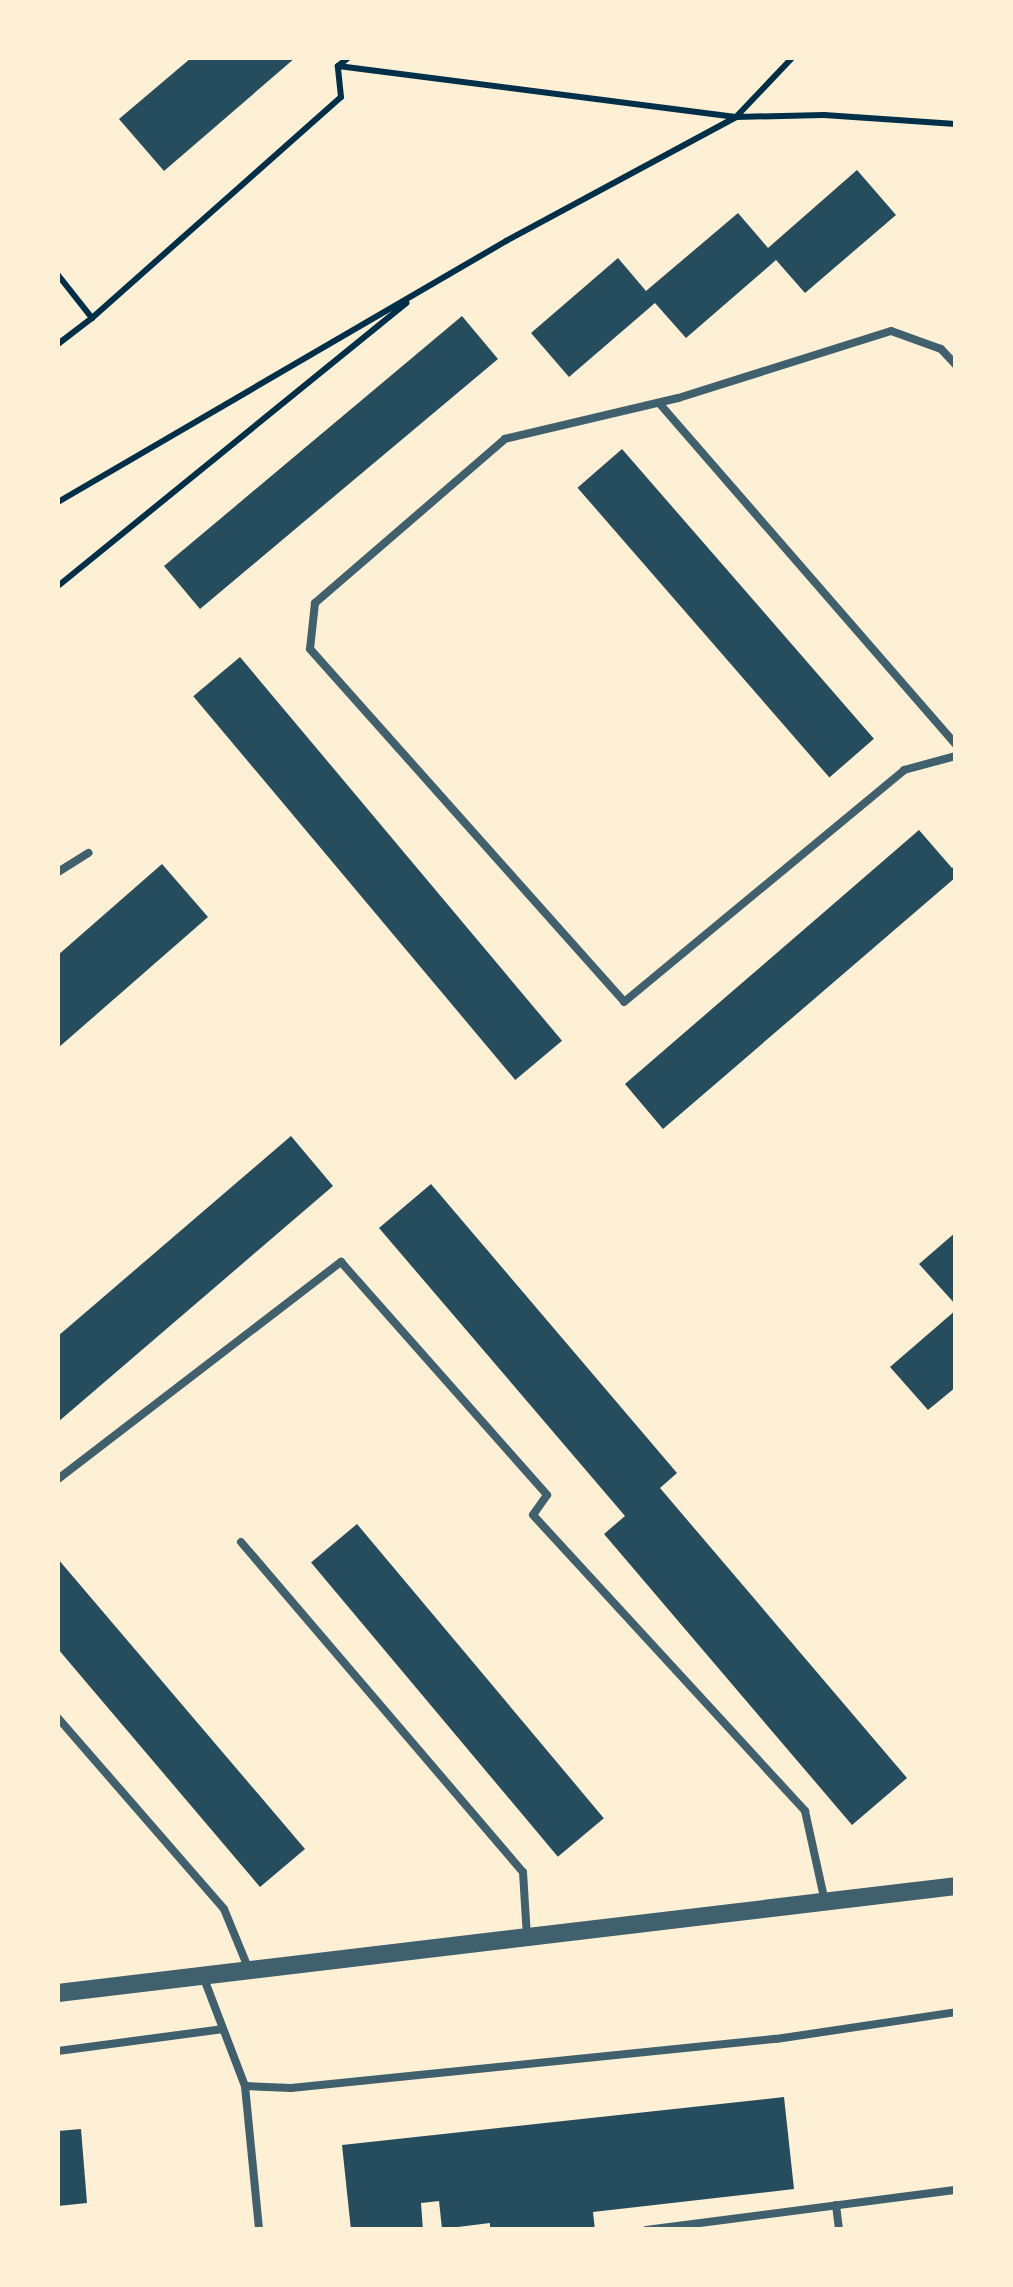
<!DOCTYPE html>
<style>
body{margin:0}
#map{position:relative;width:1013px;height:2287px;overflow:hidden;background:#fdf0d5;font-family:Rubik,sans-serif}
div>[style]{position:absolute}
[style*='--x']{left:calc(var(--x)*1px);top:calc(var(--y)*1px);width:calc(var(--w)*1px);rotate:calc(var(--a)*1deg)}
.building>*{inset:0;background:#264d5e;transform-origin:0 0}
.path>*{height:6px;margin:-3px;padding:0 3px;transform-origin:3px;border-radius:3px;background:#003049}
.service>*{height:8px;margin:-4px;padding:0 4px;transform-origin:4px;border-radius:4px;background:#3f606c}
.tertiary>*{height:18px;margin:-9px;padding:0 9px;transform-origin:9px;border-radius:9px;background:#3f606c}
span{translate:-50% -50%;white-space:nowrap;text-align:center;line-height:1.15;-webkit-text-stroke:10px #fdf0d5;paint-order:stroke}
.frame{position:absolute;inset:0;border:60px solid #fdf0d5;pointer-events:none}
</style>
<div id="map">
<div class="building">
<div style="clip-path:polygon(191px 58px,295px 58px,164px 171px,119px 119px)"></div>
<div style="clip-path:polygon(857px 170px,896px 215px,805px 293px,776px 260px,686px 338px,655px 303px,569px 377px,531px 333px,618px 258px,646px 291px,738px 213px,768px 248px)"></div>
<div style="left:462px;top:316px;width:56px;height:389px;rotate:50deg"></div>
<div style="left:622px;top:449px;width:384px;height:59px;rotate:49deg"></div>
<div style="left:240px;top:657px;width:501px;height:61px;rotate:50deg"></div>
<div style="clip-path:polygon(919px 830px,952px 868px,956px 865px,956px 877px,663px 1129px,625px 1084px)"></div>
<div style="clip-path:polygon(162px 864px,208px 917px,58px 1048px,58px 955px)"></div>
<div style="clip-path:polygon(291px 1136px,333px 1186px,58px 1422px,58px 1336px)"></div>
<div style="clip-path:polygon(431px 1184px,677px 1473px,660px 1488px,907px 1778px,852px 1825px,604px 1534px,625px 1516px,379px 1228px)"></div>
<div style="clip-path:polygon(956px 1232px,956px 1305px,919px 1264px)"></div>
<div style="clip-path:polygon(956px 1310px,956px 1387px,928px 1410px,890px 1367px)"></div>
<div style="left:357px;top:1524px;width:384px;height:60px;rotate:50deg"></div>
<div style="clip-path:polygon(58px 1559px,305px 1849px,260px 1887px,58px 1649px)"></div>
<div style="clip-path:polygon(784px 2097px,794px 2189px,593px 2212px,595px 2230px,490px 2230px,490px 2223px,442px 2229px,439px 2201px,421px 2203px,423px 2230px,351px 2230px,342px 2145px)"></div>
<div style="clip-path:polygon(81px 2129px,87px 2203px,58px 2206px,58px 2131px)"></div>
</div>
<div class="path">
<div style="--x:348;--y:58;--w:13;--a:141"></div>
<div style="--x:338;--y:66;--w:401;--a:7.3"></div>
<div style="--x:736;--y:117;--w:81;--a:-46.5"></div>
<div style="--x:58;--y:275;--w:55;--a:51.7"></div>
<div style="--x:92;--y:318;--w:333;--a:-41.6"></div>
<div style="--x:341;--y:97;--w:31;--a:-96"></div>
<div style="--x:58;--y:344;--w:43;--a:-37.4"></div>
<div style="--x:58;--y:502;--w:518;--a:-30.22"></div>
<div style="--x:506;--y:241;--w:261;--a:-28.3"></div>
<div style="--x:736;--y:117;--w:88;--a:-1.3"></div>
<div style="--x:824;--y:115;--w:132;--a:3.9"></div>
<div style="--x:58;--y:586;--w:449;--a:-39.1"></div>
</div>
<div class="service">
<div style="--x:956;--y:365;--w:22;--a:-133"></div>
<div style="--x:941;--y:349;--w:53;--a:-160.2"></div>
<div style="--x:891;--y:331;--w:223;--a:162.5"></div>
<div style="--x:678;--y:398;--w:178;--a:166.7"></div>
<div style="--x:505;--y:439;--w:251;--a:139.2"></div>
<div style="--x:315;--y:603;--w:46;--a:96.2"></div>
<div style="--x:310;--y:649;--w:472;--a:48.3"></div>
<div style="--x:624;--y:1002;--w:364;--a:-39.6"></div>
<div style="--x:904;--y:770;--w:54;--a:-15.1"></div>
<div style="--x:659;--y:403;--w:453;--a:49"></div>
<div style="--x:58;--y:872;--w:36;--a:-32"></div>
<div style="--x:58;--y:1479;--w:357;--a:-37.5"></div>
<div style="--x:341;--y:1262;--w:311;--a:48.5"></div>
<div style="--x:547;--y:1495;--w:24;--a:125"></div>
<div style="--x:533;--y:1515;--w:402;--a:47.4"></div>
<div style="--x:805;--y:1811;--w:93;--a:77.6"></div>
<div style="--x:241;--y:1542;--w:434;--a:49.5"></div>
<div style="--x:523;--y:1872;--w:65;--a:86.5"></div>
<div style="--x:58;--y:1718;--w:253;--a:49"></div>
<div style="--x:224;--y:1909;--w:66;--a:67.7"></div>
<div style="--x:203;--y:1976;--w:118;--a:69.1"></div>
<div style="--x:245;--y:2086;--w:145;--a:84.4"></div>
<div style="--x:58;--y:2051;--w:165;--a:-7.6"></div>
<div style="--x:245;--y:2086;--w:46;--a:2.5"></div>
<div style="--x:291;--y:2088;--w:487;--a:-5.8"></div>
<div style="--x:776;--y:2039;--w:182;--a:-8.5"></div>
<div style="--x:836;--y:2205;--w:25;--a:83"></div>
<div style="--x:646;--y:2230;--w:313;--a:-7.4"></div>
</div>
<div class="tertiary">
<div style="--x:58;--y:1993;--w:904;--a:-6.79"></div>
</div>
<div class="frame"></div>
</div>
